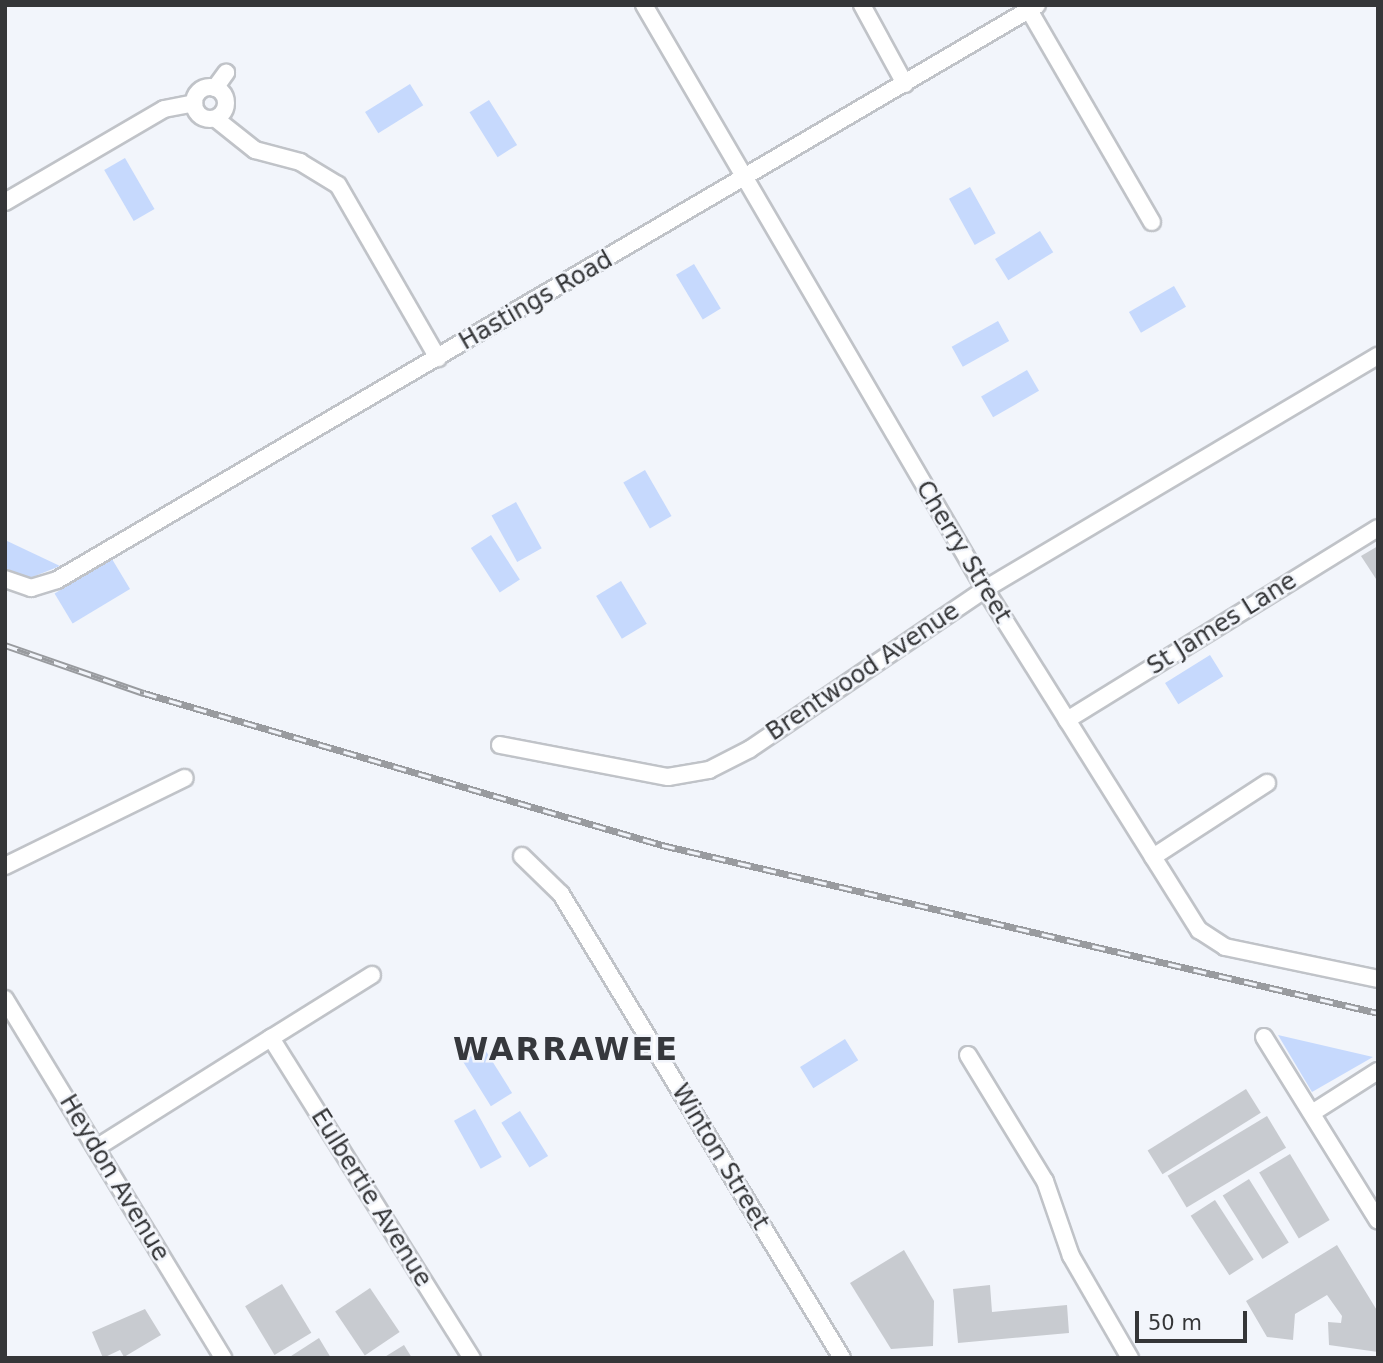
<!DOCTYPE html>
<style>
body{margin:0}
#map{position:relative;width:1383px;height:1363px;overflow:hidden;background:#f2f5fb;font-family:"DejaVu Sans",sans-serif}
div>[style]{position:absolute}
[style*='--x']{left:calc(var(--x)*1px);top:calc(var(--y)*1px);width:calc(var(--w)*1px);rotate:calc(var(--a)*1deg)}
.green>*{inset:0;background:#c6d9fd;transform-origin:0 0}
.building>*{inset:0;background:#c8cbd0;transform-origin:0 0}
.roads{filter:drop-shadow(2px 0 #c0c3c8) drop-shadow(-2px 0 #c0c3c8) drop-shadow(0 2px #c0c3c8) drop-shadow(0 -2px #c0c3c8)}
.minor>*{height:16px;margin:-8px;padding:0 8px;transform-origin:8px;border-radius:8px;background:#fff}
.minor>.ring{margin:-8px;padding:0;box-sizing:content-box;background:none;border:16px solid #fff;border-radius:50%}
.rail>*{height:7px;margin-top:-3.5px;transform-origin:0;background:repeating-linear-gradient(90deg,#f2f5fb 0 13px,#999b9f 0 26px);box-sizing:border-box;border-block:2px solid #999b9f}
span{translate:-50% -50%;white-space:nowrap;text-align:center;line-height:1.15;-webkit-text-stroke:5px #f2f5fb;paint-order:stroke}
.street-label{font-size:24px;color:#353638}
.district-label{font-size:32px;color:#36383d;font-weight:700;letter-spacing:2px}
.frame{position:absolute;inset:0;border:7px solid #353638;pointer-events:none}
.scale{position:absolute;left:1135px;top:1311px;width:112px;height:32px;box-sizing:border-box;border:4px solid #353638;border-top:0;padding-left:9px;font-size:21px;line-height:24px;white-space:nowrap;color:#353638;-webkit-text-stroke:5px #f2f5fb;paint-order:stroke}
</style>
<div id="map">
<div class="green">
<div style="left:410px;top:84px;width:25px;height:53px;rotate:58deg"></div>
<div style="left:489px;top:100px;width:53px;height:23px;rotate:58deg"></div>
<div style="left:125px;top:158px;width:59px;height:24px;rotate:60deg"></div>
<div style="left:970px;top:187px;width:53px;height:24px;rotate:61deg"></div>
<div style="left:1040px;top:231px;width:25px;height:53px;rotate:58deg"></div>
<div style="left:694px;top:264px;width:52px;height:21px;rotate:59deg"></div>
<div style="left:1174px;top:286px;width:24px;height:52px;rotate:60deg"></div>
<div style="left:998px;top:321px;width:23px;height:53px;rotate:61deg"></div>
<div style="left:1027px;top:370px;width:24px;height:53px;rotate:60deg"></div>
<div style="left:645px;top:470px;width:53px;height:25px;rotate:60deg"></div>
<div style="left:516px;top:502px;width:53px;height:28px;rotate:61deg"></div>
<div style="left:491px;top:535px;width:53px;height:24px;rotate:57deg"></div>
<div style="clip-path:polygon(5px 540px,60px 566px,30px 578px,5px 568px)"></div>
<div style="left:112px;top:559px;width:35px;height:67px;rotate:59deg"></div>
<div style="left:621px;top:581px;width:50px;height:29px;rotate:59deg"></div>
<div style="left:1210px;top:655px;width:25px;height:53px;rotate:58deg"></div>
<div style="clip-path:polygon(1278px 1035px,1373px 1057px,1312px 1092px)"></div>
<div style="left:845px;top:1039px;width:25px;height:53px;rotate:58deg"></div>
<div style="left:484px;top:1048px;width:53px;height:25px;rotate:58deg"></div>
<div style="left:475px;top:1109px;width:55px;height:24px;rotate:61deg"></div>
<div style="left:520px;top:1111px;width:53px;height:22px;rotate:58deg"></div>
</div>
<div class="building">
<div style="clip-path:polygon(1378px 546px,1378px 582px,1361px 556px)"></div>
<div style="left:1246px;top:1089px;width:28px;height:116px;rotate:58deg"></div>
<div style="left:1267px;top:1116px;width:37px;height:116px;rotate:59deg"></div>
<div style="left:1290px;top:1154px;width:77px;height:36px;rotate:59deg"></div>
<div style="left:1249px;top:1179px;width:75px;height:31px;rotate:58deg"></div>
<div style="left:1215px;top:1200px;width:71px;height:29px;rotate:57deg"></div>
<div style="clip-path:polygon(1337px 1245px,1378px 1312px,1378px 1352px,1329px 1345px,1328px 1322px,1341px 1323px,1342px 1316px,1327px 1295px,1295px 1314px,1293px 1340px,1267px 1337px,1246px 1301px)"></div>
<div style="clip-path:polygon(904px 1250px,934px 1301px,933px 1346px,891px 1349px,850px 1283px)"></div>
<div style="left:282px;top:1284px;width:57px;height:43px;rotate:59deg"></div>
<div style="clip-path:polygon(990px 1285px,992px 1312px,1067px 1305px,1069px 1333px,958px 1343px,953px 1289px)"></div>
<div style="left:370px;top:1288px;width:53px;height:42px;rotate:56deg"></div>
<div style="clip-path:polygon(145px 1309px,161px 1335px,124px 1357px,120px 1350px,103px 1358px,92px 1332px)"></div>
<div style="clip-path:polygon(319px 1338px,331px 1358px,288px 1358px)"></div>
<div style="clip-path:polygon(404px 1345px,412px 1358px,383px 1358px)"></div>
</div>
<div class="roads">
<div class="minor">
<div style="--x:644;--y:5;--w:676;--a:59.72"></div>
<div style="--x:985;--y:589;--w:403;--a:57.9"></div>
<div style="--x:1199;--y:930;--w:31;--a:33"></div>
<div style="--x:1225;--y:947;--w:156;--a:11.8"></div>
<div style="--x:862;--y:5;--w:90;--a:61.4"></div>
<div style="--x:1029;--y:10;--w:245;--a:59.9"></div>
<div class="ring" style="left:194px;top:87px;width:16px;height:16px"></div>
<div style="--x:215;--y:88;--w:19;--a:-54"></div>
<div style="--x:216;--y:119;--w:50;--a:38.5"></div>
<div style="--x:255;--y:150;--w:47;--a:14.9"></div>
<div style="--x:300;--y:162;--w:44;--a:31.2"></div>
<div style="--x:338;--y:185;--w:200;--a:60"></div>
<div style="--x:5;--y:202;--w:184;--a:-30.3"></div>
<div style="--x:164;--y:109;--w:31;--a:-11"></div>
<div style="--x:5;--y:579;--w:28;--a:19"></div>
<div style="--x:31;--y:588;--w:27;--a:-17"></div>
<div style="--x:57;--y:580;--w:1136;--a:-30.4"></div>
<div style="--x:1067;--y:720;--w:365;--a:-31.7"></div>
<div style="--x:500;--y:745;--w:171;--a:10.8"></div>
<div style="--x:668;--y:777;--w:42;--a:-9.7"></div>
<div style="--x:709;--y:770;--w:46;--a:-27.1"></div>
<div style="--x:750;--y:749;--w:284;--a:-34.2"></div>
<div style="--x:985;--y:589;--w:457;--a:-30.7"></div>
<div style="--x:522;--y:856;--w:54;--a:44.3"></div>
<div style="--x:561;--y:894;--w:542;--a:58.8"></div>
<div style="--x:1153;--y:857;--w:136;--a:-33"></div>
<div style="--x:5;--y:866;--w:200;--a:-26.1"></div>
<div style="--x:5;--y:999;--w:420;--a:58.7"></div>
<div style="--x:1264;--y:1037;--w:216;--a:58.2"></div>
<div style="--x:271;--y:1038;--w:119;--a:-32"></div>
<div style="--x:968;--y:1055;--w:148;--a:58.6"></div>
<div style="--x:1045;--y:1181;--w:79;--a:70.9"></div>
<div style="--x:1071;--y:1256;--w:118;--a:60"></div>
<div style="--x:1312;--y:1113;--w:78;--a:-32.5"></div>
<div style="--x:96;--y:1148;--w:207;--a:-32.2"></div>
<div style="--x:271;--y:1038;--w:378;--a:57.9"></div>
</div>
</div>
<div class="rail">
<div style="--x:5;--y:645;--w:147;--a:19.1"></div>
<div style="--x:144;--y:693;--w:540;--a:16.35"></div>
<div style="--x:662;--y:845;--w:735;--a:13.2"></div>
</div>
<div class="street-label">
<span style="left:536px;top:301px;rotate:-30deg">Hastings Road</span>
<span style="left:963px;top:552px;rotate:59deg">Cherry Street</span>
<span style="left:1222px;top:624px;rotate:-32deg">St James Lane</span>
<span style="left:863px;top:672px;rotate:-34deg">Brentwood Avenue</span>
<span style="left:720px;top:1157px;rotate:59deg">Winton Street</span>
<span style="left:114px;top:1178px;rotate:59deg">Heydon Avenue</span>
<span style="left:371px;top:1198px;rotate:58deg">Eulbertie Avenue</span>
</div>
<div class="district-label">
<span style="left:566px;top:1049px">WARRAWEE</span>
</div>
<div class="frame"></div>
<div class="scale">50 m</div>
</div>
